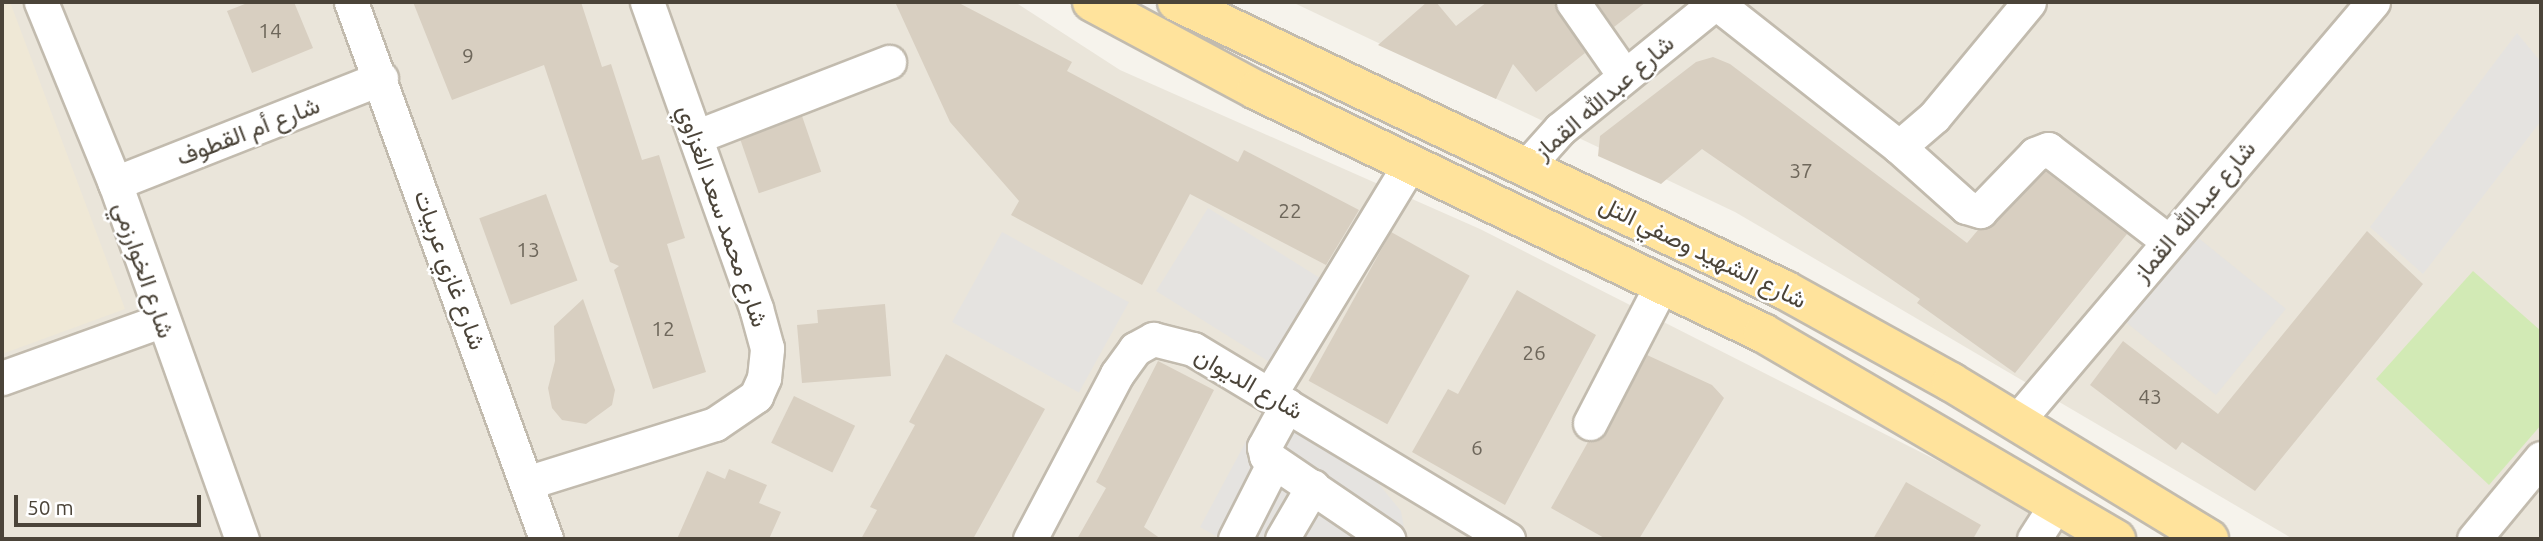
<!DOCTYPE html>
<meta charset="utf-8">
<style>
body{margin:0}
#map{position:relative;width:2543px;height:541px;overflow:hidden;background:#f6f3ec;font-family:Ubuntu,Vazirmatn,sans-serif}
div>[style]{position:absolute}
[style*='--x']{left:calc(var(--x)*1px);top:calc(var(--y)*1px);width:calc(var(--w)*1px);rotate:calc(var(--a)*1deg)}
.residential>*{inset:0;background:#eae5da}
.education>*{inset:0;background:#efe8d6}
.green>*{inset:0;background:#d2eab5}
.parking>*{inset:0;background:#e5e3e0;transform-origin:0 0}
.building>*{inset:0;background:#d8cfc1;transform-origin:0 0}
.roads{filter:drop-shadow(2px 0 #c2bbae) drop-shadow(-2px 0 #c2bbae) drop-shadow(0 2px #c2bbae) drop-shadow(0 -2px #c2bbae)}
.minor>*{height:33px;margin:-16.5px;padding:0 16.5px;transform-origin:16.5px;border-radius:16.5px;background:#fff}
.major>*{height:38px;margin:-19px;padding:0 19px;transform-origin:19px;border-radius:19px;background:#ffe39c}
span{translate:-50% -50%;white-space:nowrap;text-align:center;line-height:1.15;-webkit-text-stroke:5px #fff;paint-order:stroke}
.number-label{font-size:21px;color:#6e675b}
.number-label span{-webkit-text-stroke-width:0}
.street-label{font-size:24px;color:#4b4439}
.frame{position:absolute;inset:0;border:4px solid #4b4439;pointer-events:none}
.scale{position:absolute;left:14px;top:495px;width:187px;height:32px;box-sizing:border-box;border:4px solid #4b4439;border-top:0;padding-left:9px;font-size:21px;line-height:24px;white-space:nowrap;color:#4b4439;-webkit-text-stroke:5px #fff;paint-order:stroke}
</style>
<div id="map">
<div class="residential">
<div style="clip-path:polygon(2px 2px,1015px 2px,1120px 70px,1480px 229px,2092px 539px,2px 539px)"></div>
<div style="clip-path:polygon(1292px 2px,2541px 2px,2541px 539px,2293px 539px,1735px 212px)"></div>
</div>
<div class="education">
<div style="clip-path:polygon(2px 2px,10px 2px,125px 309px,2px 354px)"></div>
</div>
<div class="green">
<div style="clip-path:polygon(2473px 271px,2541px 331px,2541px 425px,2489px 485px,2376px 379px)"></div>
</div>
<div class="parking">
<div style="clip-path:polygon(2517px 33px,2541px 62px,2541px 121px,2423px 274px,2370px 227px)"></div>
<div style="left:1208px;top:208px;width:139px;height:98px;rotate:32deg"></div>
<div style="left:1002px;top:232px;width:145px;height:103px;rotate:29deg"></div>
<div style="left:2191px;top:232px;width:122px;height:111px;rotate:39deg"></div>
<div style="clip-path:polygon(1265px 406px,1372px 476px,1401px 511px,1406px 539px,1221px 539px,1200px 527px)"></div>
</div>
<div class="building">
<div style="clip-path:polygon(250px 2px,294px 2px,313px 48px,252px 73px,227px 11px)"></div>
<div style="clip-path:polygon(413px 2px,581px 2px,602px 67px,611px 64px,642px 160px,659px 155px,685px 238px,667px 244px,706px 372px,653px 389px,614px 270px,619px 266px,610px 262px,544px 65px,452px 100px)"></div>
<div style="clip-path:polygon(895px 2px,957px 2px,1072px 62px,1067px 71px,1238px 162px,1244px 150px,1359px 210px,1326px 265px,1190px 194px,1142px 285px,1011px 215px,1019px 201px,950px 122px)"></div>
<div style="clip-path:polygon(1427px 2px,1436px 2px,1456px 26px,1487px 2px,1554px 2px,1585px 53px,1536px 92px,1513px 64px,1496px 99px,1378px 45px)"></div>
<div style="clip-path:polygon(1596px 2px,1646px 2px,1614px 27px)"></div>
<div style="clip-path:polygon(1713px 57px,1730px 64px,1967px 243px,1978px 230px,1994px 224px,2045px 171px,2127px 234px,2015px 373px,1917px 303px,1920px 299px,1702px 149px,1661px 184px,1598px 156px,1600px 136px,1696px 62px)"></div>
<div style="left:802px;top:116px;width:59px;height:66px;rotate:71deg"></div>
<div style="left:546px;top:194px;width:92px;height:71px;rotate:70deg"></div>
<div style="clip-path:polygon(2367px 231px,2423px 284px,2255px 491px,2182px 442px,2176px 450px,2090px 385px,2123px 341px,2218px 414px)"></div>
<div style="left:1391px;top:232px;width:90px;height:170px;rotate:29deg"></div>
<div style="clip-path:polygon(1517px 290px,1596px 335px,1505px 505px,1412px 452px,1448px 389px,1458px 394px)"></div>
<div style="clip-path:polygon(583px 299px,615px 390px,612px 405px,586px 424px,562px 420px,552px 408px,548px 388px,555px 361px,554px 326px)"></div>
<div style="clip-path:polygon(885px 304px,891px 376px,802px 383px,797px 325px,818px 323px,817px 310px)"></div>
<div style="clip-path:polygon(946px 354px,1045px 409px,973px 539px,861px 539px,877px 510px,870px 507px,915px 425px,909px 422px)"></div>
<div style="clip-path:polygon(1647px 355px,1712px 385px,1724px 398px,1639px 539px,1606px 539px,1551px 508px,1588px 442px,1607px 432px)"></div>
<div style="clip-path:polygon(1158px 361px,1214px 390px,1144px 527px,1161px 539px,1077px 539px,1106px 488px,1096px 482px)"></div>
<div style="left:794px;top:396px;width:68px;height:52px;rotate:26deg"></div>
<div style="clip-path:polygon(729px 469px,767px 485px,759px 503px,781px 512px,769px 539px,677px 539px,707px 471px,725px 479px)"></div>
<div style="clip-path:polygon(1906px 482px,1981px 525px,1973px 539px,1873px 539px)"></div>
</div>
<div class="roads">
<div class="minor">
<div style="--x:41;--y:2;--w:196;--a:67.8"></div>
<div style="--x:115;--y:183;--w:378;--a:70.4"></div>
<div style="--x:351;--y:2;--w:571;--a:70.04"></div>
<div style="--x:1573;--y:2;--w:89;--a:55.1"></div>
<div style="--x:1715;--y:2;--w:234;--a:38.2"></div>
<div style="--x:1899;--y:147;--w:46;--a:-40.6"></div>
<div style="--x:1934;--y:117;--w:149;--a:-50.4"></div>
<div style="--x:698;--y:136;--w:205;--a:-21.2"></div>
<div style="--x:1899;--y:147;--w:90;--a:41.8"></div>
<div style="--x:1966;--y:207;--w:15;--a:16"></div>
<div style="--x:1980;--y:211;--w:79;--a:-46"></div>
<div style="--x:2035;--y:154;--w:14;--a:-21"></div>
<div style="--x:2048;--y:149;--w:151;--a:37.5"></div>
<div style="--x:1526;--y:167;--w:51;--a:-48.2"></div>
<div style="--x:1560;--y:129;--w:201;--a:-39.1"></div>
<div style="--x:115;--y:183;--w:286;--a:-21.5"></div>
<div style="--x:2;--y:378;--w:168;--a:-19.8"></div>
<div style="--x:1270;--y:394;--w:269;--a:-58.7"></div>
<div style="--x:1287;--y:405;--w:48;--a:118.7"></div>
<div style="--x:1264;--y:447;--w:9;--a:77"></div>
<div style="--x:1266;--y:456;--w:148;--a:34.2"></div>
<div style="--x:2017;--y:421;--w:550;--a:-49.65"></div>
<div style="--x:1590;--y:423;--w:157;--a:-62.6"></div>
<div style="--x:526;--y:483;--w:198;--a:-17.3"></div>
<div style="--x:715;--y:424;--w:50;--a:-34.3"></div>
<div style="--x:756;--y:396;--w:20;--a:-66"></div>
<div style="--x:764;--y:378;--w:30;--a:-84"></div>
<div style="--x:767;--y:348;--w:41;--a:-105.4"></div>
<div style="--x:756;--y:308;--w:325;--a:-109.6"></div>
<div style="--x:1030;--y:539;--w:187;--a:-62.2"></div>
<div style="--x:1117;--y:374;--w:31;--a:-54"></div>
<div style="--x:1135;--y:349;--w:21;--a:-29"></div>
<div style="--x:1153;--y:339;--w:41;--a:14"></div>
<div style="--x:1193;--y:349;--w:368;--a:31.1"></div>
<div style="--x:1235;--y:539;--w:86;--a:-63.1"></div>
<div style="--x:1282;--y:539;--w:61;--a:-59.7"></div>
<div style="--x:2034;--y:539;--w:43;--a:-57.4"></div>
<div style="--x:2474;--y:539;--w:105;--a:-50.4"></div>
</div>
<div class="major">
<div style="--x:1092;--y:2;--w:186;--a:28.2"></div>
<div style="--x:1256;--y:90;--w:562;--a:25.61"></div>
<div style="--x:1763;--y:333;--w:409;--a:30.3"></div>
<div style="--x:1177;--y:2;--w:673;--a:25.35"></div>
<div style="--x:1785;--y:290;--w:190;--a:29"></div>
<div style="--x:1951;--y:382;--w:302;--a:31.3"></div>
</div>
</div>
<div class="number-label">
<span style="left:270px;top:30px">14</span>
<span style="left:468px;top:55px">9</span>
<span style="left:1801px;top:170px">37</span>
<span style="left:1290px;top:210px">22</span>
<span style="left:528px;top:249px">13</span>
<span style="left:663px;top:328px">12</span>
<span style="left:1534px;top:352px">26</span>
<span style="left:2150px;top:396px">43</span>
<span style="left:1477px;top:447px">6</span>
</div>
<div class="street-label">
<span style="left:1604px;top:97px;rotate:-41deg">شارع عبدالله القماز</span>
<span style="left:248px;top:131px;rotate:-21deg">شارع أم القطوف</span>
<span style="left:2194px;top:211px;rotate:-50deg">شارع عبدالله القماز</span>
<span style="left:723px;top:216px;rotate:71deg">شارع محمد سعد الغزاوي</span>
<span style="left:1703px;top:252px;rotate:26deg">شارع الشهيد وصفي التل</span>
<span style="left:144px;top:270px;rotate:71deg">شارع الخوارزمي</span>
<span style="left:450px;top:270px;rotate:70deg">شارع غازي عربيات</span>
<span style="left:1249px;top:383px;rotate:30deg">شارع الديوان</span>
</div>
<div class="frame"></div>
<div class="scale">50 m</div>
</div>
